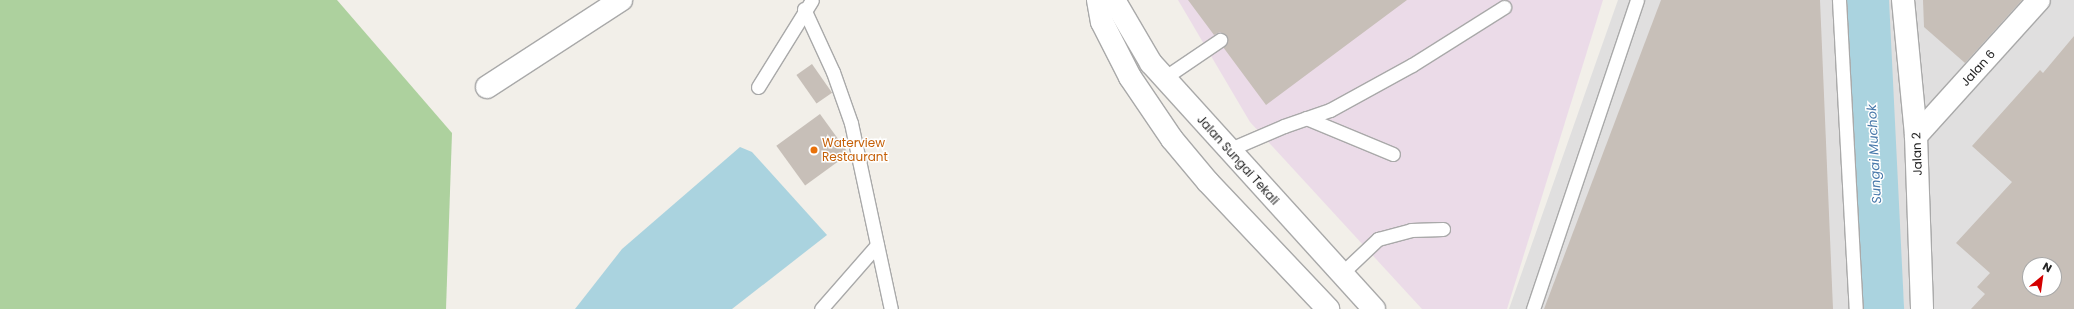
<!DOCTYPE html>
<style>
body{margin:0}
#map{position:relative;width:2074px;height:309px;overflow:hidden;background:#f2efe9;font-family:Poppins,sans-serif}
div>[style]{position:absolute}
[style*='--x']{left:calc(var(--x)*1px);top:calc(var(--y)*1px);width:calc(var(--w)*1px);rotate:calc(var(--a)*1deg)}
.residential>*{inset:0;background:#e0dfdf}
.industrial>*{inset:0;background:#ebdbe8}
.forest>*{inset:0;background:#add19e}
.water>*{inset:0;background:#aad3df}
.river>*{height:42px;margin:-21px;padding:0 21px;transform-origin:21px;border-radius:21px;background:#aad3df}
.building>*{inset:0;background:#c7bfb8;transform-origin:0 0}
.roads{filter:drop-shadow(1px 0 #a9a9a9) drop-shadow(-1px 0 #a9a9a9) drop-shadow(0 1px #a9a9a9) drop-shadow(0 -1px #a9a9a9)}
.service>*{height:13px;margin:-6.5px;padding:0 6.5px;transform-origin:6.5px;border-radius:6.5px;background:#fff}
.minor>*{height:22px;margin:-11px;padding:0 11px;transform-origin:11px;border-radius:11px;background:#fff}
.tertiary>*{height:22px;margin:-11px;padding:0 11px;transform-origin:11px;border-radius:11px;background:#fff}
.dots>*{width:11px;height:11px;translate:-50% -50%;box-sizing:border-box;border:2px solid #fff;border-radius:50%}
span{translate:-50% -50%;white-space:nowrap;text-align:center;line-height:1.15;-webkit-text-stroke:3px #fff;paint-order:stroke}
.street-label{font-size:12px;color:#222}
.food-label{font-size:12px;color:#c56008}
.left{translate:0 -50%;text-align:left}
.water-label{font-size:13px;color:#4a7aab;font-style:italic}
.north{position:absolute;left:2022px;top:257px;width:40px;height:40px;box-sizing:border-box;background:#fff;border:1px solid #a7a7a7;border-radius:50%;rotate:29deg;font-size:11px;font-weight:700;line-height:16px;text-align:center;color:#222}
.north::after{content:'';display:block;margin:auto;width:14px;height:18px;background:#d40000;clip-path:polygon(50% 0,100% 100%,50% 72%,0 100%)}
</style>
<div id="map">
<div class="residential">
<div style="clip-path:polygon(1618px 0,1851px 0,1869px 309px,1509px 309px)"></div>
<div style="clip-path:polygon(evenodd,1885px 0,2074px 0,2074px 309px,1904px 309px,1885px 0,2030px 265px,2054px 265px,2054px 289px,2030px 289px,2030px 265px)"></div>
</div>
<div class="industrial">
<div style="clip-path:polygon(1178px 0,1603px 0,1507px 309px,1422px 309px,1250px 122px)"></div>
</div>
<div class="forest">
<div style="clip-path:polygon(0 0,337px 0,452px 133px,446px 309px,0 309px)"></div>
</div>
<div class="water">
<div style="clip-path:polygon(740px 147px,752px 152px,827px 235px,732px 309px,575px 309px,622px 249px)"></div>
</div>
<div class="river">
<div style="--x:1868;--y:0;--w:309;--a:87.2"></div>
</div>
<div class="building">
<div style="clip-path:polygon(1188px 0,1407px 0,1266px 105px,1223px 47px,1227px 43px,1226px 35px,1220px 32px,1214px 35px)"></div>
<div style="clip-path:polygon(1661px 0,1820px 0,1833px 309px,1544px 309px)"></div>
<div style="clip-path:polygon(1923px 0,2022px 0,1965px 63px,1924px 27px)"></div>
<div style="clip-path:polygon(evenodd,2074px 36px,2074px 309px,1971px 309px,1985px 294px,1977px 287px,1990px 273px,1956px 243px,2012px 182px,1972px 146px,2040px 70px,2043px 73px,2074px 36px,2030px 265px,2054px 265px,2054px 289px,2030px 289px,2030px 265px)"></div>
<div style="left:812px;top:64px;width:35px;height:19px;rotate:55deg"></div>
<div style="left:820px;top:114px;width:49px;height:54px;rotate:54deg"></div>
</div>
<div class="roads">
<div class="service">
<div style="--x:1839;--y:0;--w:309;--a:86.9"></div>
<div style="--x:804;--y:9;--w:69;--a:65.3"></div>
<div style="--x:833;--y:72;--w:54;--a:70.6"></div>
<div style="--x:851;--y:123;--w:190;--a:77.9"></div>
<div style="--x:1164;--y:78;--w:68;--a:-34.2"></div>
<div style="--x:758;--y:87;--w:102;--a:-58.2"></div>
<div style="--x:1306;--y:118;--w:94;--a:22.5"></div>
<div style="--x:1228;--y:150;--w:61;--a:-23.2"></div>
<div style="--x:1284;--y:126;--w:49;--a:-19.2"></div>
<div style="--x:1330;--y:110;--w:94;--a:-28.8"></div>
<div style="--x:1412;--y:65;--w:109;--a:-32.2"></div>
<div style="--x:1342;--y:273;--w:50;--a:-43.4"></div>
<div style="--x:1378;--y:239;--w:34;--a:-15"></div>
<div style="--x:1411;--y:230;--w:32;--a:-2"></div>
<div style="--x:821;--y:309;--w:85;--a:-48.8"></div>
<div style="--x:1533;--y:309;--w:326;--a:-71.4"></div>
</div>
<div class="minor">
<div style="--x:1903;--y:0;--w:137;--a:84.5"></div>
<div style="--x:1916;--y:136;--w:173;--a:88"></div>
<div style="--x:487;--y:87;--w:160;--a:-33"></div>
<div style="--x:1916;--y:136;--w:183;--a:-47.9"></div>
</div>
<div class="tertiary">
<div style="--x:1098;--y:0;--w:22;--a:80"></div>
<div style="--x:1102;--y:22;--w:62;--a:63"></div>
<div style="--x:1130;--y:77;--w:75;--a:55.9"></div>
<div style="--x:1172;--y:139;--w:56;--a:50.1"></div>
<div style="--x:1208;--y:182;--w:175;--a:46.6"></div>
<div style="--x:1114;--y:0;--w:73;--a:59.6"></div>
<div style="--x:1151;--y:63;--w:332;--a:47.8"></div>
</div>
</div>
<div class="dots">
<div style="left:814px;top:150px;background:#e8710a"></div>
</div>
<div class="street-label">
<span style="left:1978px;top:68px;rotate:-48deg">Jalan 6</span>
<span style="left:1917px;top:154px;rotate:-92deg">Jalan 2</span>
<span style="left:1238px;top:160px;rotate:48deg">Jalan Sungai Tekali</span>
</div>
<div class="food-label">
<span class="left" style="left:822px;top:150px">Waterview<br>Restaurant</span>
</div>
<div class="water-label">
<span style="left:1875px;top:154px;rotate:-93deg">Sungai Muchok</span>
</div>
<div class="north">N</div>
</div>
